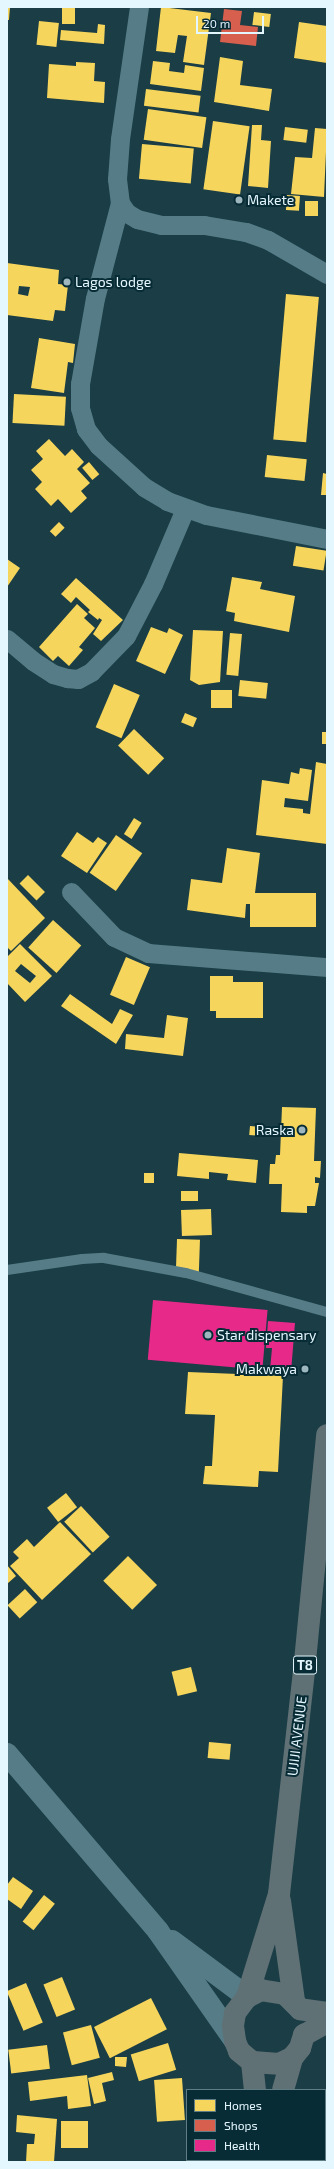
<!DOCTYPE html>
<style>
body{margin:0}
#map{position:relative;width:334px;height:2169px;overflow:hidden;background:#1a3d46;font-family:"Exo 2",sans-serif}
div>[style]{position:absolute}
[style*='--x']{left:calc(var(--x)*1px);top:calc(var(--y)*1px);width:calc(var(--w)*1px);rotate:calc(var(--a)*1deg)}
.homes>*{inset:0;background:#f6d55c;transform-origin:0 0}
.shops>*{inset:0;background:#d6604d}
.health>*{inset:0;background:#e7298a;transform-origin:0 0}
.lane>*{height:10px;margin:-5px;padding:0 5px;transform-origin:5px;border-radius:5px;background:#567d87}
.street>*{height:19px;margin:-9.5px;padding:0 9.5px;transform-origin:9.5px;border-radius:9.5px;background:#567d87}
.secondary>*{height:22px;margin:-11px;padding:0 11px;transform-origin:11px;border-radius:11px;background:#567d87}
.highway>*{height:22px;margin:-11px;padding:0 11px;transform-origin:11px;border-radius:11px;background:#607175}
.dots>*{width:11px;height:11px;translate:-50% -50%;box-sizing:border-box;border:2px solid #082c36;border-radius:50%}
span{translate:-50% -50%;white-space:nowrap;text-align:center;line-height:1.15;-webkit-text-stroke:4px #082c36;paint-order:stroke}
.shield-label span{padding:1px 3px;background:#082c36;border:1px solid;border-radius:3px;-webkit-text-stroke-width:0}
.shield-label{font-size:13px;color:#e5f7fe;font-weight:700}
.poi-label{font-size:14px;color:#e5f7fe}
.left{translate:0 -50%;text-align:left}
.right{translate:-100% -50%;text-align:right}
.street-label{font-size:14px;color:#e5f7fe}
.frame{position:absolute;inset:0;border:8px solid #e5f7fe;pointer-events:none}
.legend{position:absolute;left:186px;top:2089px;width:140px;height:72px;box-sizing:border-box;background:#082c36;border:1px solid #607d86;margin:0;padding:5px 7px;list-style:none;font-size:12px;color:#e5f7fe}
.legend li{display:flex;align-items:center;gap:8px;height:20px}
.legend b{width:20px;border:1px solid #607d86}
.scale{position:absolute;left:196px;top:16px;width:68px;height:18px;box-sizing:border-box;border:2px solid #e5f7fe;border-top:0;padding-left:5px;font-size:12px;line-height:14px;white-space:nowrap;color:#e5f7fe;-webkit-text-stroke:3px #082c36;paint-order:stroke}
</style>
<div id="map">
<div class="homes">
<div style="clip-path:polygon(7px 7px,10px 7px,9px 20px,7px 20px)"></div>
<div style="left:62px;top:7px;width:13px;height:17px"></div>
<div style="clip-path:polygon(161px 7px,211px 13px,204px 65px,183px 62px,187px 36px,178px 35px,175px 53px,156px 51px)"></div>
<div style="left:254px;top:12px;width:17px;height:13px;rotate:7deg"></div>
<div style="left:39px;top:21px;width:20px;height:24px;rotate:6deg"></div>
<div style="clip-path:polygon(299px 22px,327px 26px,327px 63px,294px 58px)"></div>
<div style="clip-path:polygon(98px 24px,105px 25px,104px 44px,60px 40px,61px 30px,97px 33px)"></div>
<div style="clip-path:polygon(220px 57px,243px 61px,240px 85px,272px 89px,269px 111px,214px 102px)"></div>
<div style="clip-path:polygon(153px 61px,170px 63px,169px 71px,184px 73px,185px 65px,204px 68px,201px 91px,150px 84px)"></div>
<div style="clip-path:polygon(76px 62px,95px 63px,94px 81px,105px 82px,104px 103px,47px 98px,49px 64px,76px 66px)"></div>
<div style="left:146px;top:89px;width:55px;height:17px;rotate:7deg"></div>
<div style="left:148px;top:109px;width:59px;height:31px;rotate:8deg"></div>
<div style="left:213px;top:121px;width:37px;height:69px;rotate:8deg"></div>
<div style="clip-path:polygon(252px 125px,262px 125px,261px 140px,271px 141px,268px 188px,248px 186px)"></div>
<div style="left:285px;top:127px;width:23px;height:13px;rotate:7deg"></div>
<div style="clip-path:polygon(315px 128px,327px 129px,324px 197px,291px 194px,295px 157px,312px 158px)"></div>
<div style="left:142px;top:144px;width:52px;height:35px;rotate:5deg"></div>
<div style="left:287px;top:195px;width:13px;height:15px;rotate:4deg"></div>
<div style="left:305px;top:201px;width:13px;height:15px"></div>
<div style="clip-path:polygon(evenodd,7px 263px,59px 270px,58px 284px,68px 285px,65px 311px,55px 310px,53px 321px,7px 315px,7px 263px,19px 286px,30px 287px,28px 296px,18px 294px,19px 286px)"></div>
<div style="left:286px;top:294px;width:33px;height:146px;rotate:5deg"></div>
<div style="clip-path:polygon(39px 338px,75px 344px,73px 363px,68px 362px,64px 393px,31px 388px)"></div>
<div style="left:14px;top:394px;width:52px;height:29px;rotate:3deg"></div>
<div style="clip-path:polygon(49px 439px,65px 456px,72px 449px,84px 462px,77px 469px,90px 483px,81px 491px,87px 498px,71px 513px,58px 499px,51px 506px,35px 489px,42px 482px,31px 470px,43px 459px,36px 451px)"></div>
<div style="left:267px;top:455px;width:40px;height:22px;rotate:6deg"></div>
<div style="left:89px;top:462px;width:16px;height:9px;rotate:50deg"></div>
<div style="clip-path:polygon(323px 473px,327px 474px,327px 495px,321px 495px)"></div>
<div style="left:59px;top:522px;width:8px;height:13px;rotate:45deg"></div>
<div style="left:296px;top:546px;width:31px;height:20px;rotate:9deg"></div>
<div style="clip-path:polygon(7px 559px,20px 568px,7px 587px)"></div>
<div style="clip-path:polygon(232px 577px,262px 582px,260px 589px,295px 596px,289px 632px,234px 621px,235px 613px,226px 611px)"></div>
<div style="clip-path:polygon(76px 578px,123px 620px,101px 641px,93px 634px,102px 620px,99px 618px,98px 620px,88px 612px,90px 610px,76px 597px,71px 603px,61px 594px)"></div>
<div style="clip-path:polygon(77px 604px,88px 614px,84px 618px,95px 628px,79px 647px,83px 650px,69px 666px,58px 656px,53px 661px,39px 647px)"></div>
<div style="clip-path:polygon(151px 627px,167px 633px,169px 628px,183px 635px,165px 674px,136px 661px)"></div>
<div style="clip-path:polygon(193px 630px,223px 631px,220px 682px,199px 685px,190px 680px)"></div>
<div style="left:230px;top:633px;width:12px;height:42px;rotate:5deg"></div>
<div style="left:240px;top:680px;width:28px;height:16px;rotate:6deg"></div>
<div style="left:114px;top:684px;width:28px;height:47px;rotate:23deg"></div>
<div style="left:211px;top:690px;width:21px;height:18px"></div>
<div style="left:185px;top:713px;width:13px;height:10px;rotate:23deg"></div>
<div style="left:134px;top:729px;width:42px;height:23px;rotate:44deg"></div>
<div style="left:322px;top:732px;width:5px;height:12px"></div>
<div style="clip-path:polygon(316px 762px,327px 764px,327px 844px,256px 835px,262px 780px,289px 784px,291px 772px,299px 774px,300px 768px,312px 770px,308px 801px,285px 798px,284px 807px,303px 809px,303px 813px,310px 814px)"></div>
<div style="left:134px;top:818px;width:9px;height:19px;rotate:32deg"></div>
<div style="clip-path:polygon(77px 832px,93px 843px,98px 837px,107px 843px,87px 873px,61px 856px)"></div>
<div style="left:116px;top:835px;width:32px;height:46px;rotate:35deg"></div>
<div style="clip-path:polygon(227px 848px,260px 853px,255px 893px,316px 893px,316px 927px,250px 927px,250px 904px,246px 904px,245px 918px,187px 910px,191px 879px,222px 883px)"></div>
<div style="left:28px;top:875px;width:24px;height:12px;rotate:45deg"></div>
<div style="clip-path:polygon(7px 878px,45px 918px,11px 951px,7px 947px)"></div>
<div style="left:53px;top:920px;width:38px;height:37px;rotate:42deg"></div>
<div style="clip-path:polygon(evenodd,20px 944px,52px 976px,25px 1002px,7px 983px,7px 957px,20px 944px,21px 964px,36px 976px,30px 983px,15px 971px,21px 964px)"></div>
<div style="left:126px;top:957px;width:26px;height:41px;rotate:23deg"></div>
<div style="clip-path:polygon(210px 976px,233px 976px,233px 982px,263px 982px,263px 1018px,216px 1018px,216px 1011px,210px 1011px)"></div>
<div style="clip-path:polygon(70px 994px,112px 1024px,120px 1009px,133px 1015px,116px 1044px,61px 1006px)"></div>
<div style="clip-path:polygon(167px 1015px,188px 1018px,183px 1056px,125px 1049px,126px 1034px,164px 1038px)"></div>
<div style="clip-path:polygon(282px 1107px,316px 1108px,314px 1161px,321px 1161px,320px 1178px,315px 1177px,315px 1183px,319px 1183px,315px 1206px,307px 1206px,307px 1213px,281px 1212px,282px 1184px,269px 1184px,270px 1164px,275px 1164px,276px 1155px,280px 1155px)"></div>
<div style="left:250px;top:1126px;width:11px;height:9px;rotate:5deg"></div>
<div style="clip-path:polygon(179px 1153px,258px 1160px,256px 1183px,227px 1180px,228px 1174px,209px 1172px,209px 1179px,177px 1176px)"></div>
<div style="left:144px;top:1173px;width:10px;height:10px"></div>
<div style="left:181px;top:1191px;width:17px;height:10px"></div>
<div style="left:211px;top:1209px;width:26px;height:30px;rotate:88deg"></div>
<div style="left:177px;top:1239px;width:23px;height:35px;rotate:2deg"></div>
<div style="clip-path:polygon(188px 1372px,283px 1376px,278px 1472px,259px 1471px,258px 1487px,203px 1484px,205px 1466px,212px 1466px,215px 1415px,185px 1414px)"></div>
<div style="left:66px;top:1493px;width:18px;height:24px;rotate:52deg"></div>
<div style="left:81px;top:1506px;width:42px;height:23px;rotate:47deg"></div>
<div style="clip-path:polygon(60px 1522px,91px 1554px,42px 1600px,10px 1566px,19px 1558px,13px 1552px,27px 1539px,34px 1547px)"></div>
<div style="left:128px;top:1556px;width:41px;height:35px;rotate:45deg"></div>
<div style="clip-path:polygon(7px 1565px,16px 1576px,7px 1584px)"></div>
<div style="left:25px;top:1589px;width:18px;height:24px;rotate:47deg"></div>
<div style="left:191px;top:1667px;width:25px;height:20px;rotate:76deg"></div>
<div style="left:209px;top:1742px;width:22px;height:16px;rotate:5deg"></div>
<div style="clip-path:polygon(13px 1877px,33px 1891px,21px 1909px,7px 1899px,7px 1885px)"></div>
<div style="left:44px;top:1895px;width:14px;height:34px;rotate:39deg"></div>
<div style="left:62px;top:1977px;width:35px;height:20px;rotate:68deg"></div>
<div style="left:26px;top:1983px;width:43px;height:21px;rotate:67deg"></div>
<div style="left:151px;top:1998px;width:35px;height:64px;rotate:63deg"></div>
<div style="left:91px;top:2025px;width:34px;height:29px;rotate:75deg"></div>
<div style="left:168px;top:2043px;width:28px;height:39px;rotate:73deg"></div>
<div style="left:47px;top:2045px;width:24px;height:39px;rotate:83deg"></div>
<div style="clip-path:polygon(115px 2057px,127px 2057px,126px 2067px,115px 2066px)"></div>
<div style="clip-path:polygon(112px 2072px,114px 2080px,102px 2083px,106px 2101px,94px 2104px,88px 2078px)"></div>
<div style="clip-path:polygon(87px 2075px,91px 2106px,68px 2109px,67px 2096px,30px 2101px,28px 2082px)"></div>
<div style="left:182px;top:2078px;width:42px;height:28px;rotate:86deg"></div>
<div style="clip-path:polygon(17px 2115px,57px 2119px,54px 2162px,26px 2162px,27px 2144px,34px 2144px,35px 2134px,16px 2132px)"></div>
<div style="left:61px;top:2121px;width:27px;height:27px"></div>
</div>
<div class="shops">
<div style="clip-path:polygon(224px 9px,242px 11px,240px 25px,258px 27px,256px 46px,220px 42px)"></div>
</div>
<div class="health">
<div style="left:153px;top:1300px;width:115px;height:60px;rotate:5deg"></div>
<div style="clip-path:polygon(268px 1321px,295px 1323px,291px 1372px,270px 1370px,272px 1348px,266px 1348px)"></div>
</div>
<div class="lane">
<div style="--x:7;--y:1270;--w:76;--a:-8.3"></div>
<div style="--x:82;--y:1259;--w:22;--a:-3"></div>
<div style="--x:104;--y:1258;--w:83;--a:10.4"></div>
<div style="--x:186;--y:1273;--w:146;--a:15.5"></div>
</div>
<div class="street">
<div style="--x:139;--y:7;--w:133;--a:98.2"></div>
<div style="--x:120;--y:139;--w:40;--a:94.3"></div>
<div style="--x:117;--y:179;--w:24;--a:83"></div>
<div style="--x:120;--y:203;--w:12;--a:55"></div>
<div style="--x:127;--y:213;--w:12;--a:31"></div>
<div style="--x:137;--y:219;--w:25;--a:14"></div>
<div style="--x:161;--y:225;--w:43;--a:0"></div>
<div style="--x:204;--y:225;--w:43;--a:9.5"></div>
<div style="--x:246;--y:232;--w:23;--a:20"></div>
<div style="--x:268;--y:240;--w:68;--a:30"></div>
<div style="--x:120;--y:203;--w:98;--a:104.7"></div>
<div style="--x:95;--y:298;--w:87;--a:99.9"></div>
<div style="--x:80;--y:384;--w:24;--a:90"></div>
<div style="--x:80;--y:408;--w:22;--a:74"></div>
<div style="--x:86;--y:429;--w:21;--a:53"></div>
<div style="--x:99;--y:446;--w:61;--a:42.3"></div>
<div style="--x:144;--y:487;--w:27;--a:31"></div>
<div style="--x:167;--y:501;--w:41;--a:19.7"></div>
<div style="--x:206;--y:515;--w:123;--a:11.2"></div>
<div style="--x:7;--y:639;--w:34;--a:40"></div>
<div style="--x:33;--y:661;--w:24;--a:33"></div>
<div style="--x:53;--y:674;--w:15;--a:16"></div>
<div style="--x:67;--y:678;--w:11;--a:5"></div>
<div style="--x:78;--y:679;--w:15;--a:-28"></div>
<div style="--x:91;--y:672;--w:50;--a:-45.8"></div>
<div style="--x:126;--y:636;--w:59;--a:-62.6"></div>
<div style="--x:153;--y:584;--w:82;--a:-66.9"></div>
<div style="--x:71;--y:892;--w:62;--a:46.3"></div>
<div style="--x:114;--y:937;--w:38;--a:25"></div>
<div style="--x:148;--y:953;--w:180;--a:4.5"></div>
</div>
<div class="secondary">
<div style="--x:7;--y:1754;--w:233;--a:49.5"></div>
<div style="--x:158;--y:1931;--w:134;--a:55"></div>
<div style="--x:172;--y:1941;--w:94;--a:36.7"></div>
</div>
<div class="highway">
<div style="--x:280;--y:1901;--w:100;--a:82"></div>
<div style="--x:247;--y:1997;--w:108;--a:-72.7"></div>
<div style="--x:279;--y:1894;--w:234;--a:-83.6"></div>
<div style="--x:305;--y:1661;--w:227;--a:-84.4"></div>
<div style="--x:327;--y:2013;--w:27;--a:-172"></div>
<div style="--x:300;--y:2009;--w:21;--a:-135"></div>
<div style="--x:285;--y:1994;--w:24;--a:-171"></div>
<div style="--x:261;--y:1990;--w:16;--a:153"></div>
<div style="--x:247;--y:1997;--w:20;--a:127"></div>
<div style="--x:235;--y:2013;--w:13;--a:99"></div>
<div style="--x:233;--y:2026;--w:15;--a:82"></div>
<div style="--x:235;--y:2041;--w:11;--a:68"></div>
<div style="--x:239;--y:2051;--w:17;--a:40"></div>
<div style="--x:252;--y:2062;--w:27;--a:4"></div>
<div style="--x:279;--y:2064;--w:14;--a:-25"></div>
<div style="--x:292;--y:2058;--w:13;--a:-51"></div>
<div style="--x:300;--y:2048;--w:14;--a:-73"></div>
<div style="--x:304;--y:2035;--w:26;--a:-29"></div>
<div style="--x:252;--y:2062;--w:28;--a:84"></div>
<div style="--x:283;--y:2090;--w:33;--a:-74"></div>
<div style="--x:263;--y:2162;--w:2;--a:-63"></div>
</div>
<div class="dots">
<div style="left:239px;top:200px;background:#9eb6be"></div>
<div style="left:67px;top:282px;background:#9eb6be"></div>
<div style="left:302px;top:1130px;background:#9eb6be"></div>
<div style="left:208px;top:1335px;background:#9eb6be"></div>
<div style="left:305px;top:1369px;background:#9eb6be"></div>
</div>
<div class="shield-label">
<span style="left:305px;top:1665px">T8</span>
</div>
<div class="poi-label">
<span class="left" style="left:247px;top:200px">Makete</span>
<span class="left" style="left:75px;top:282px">Lagos lodge</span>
<span class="right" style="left:294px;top:1130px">Raska</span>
<span class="left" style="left:217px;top:1335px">Star dispensary</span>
<span class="right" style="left:297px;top:1369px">Makwaya</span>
</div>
<div class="street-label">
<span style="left:297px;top:1736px;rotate:-83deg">UJIJI AVENUE</span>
</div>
<div class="frame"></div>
<ul class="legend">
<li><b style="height:11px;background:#f6d55c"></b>Homes</li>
<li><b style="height:11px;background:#d6604d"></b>Shops</li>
<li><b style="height:11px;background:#e7298a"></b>Health</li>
</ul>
<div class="scale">20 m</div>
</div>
